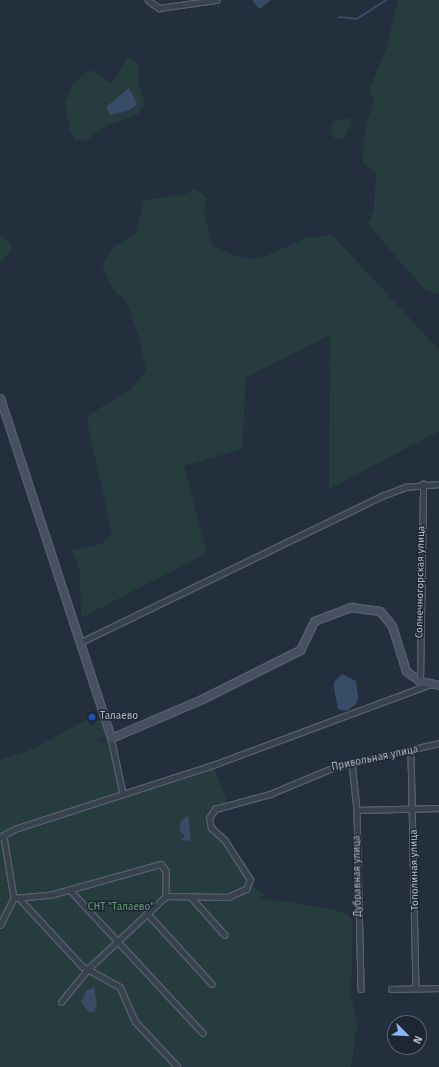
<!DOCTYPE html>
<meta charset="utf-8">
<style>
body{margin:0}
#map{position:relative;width:439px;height:1067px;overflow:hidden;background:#242f3e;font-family:"Fira Sans",sans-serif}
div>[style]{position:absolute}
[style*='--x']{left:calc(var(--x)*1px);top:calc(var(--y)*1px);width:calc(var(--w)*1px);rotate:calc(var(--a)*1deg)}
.green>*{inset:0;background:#263c3f}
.water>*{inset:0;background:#394c67}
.stream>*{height:1.5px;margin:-0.75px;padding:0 0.75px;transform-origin:0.75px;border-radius:0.75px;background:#394c67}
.roads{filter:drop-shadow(1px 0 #565f6c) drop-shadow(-1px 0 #565f6c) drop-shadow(0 1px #565f6c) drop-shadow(0 -1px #565f6c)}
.street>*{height:4.5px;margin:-2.25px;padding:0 2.25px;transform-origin:2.25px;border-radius:2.25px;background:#38414e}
.secondary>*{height:7px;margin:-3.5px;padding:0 3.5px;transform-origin:3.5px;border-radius:3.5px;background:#465061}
.dots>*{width:11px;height:11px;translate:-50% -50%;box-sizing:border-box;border:2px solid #1d2633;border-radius:50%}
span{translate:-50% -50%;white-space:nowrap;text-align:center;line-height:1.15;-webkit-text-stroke:3px #1d2633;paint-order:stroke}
.street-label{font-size:10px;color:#b4bcc9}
.poi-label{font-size:10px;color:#b4bcc9}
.left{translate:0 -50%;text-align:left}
.park-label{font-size:10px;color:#6b9a76}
.north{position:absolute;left:387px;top:1015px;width:40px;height:40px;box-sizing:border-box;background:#1d2633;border:1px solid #59626f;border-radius:50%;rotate:114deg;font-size:11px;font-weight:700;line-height:16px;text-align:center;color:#b4bcc9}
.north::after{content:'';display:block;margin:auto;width:14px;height:18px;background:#8ab4f8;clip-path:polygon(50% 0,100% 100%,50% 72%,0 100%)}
</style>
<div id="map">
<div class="green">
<div style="clip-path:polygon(398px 0,439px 0,439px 294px,425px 290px,368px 224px,374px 210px,376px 174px,362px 162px,366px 125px,374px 100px,369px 90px,387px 46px)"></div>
<div style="clip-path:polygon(127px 57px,138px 64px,139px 85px,145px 103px,137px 115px,108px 125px,85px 141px,75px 140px,70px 132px,65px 103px,73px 83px,90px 70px,109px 82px,114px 81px)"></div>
<div style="clip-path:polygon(349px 118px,352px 122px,344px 138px,334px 138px,331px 127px,334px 121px)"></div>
<div style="clip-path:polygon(195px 189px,207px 198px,204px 210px,211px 244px,234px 256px,251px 259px,265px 257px,305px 238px,332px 235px,439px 350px,439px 431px,329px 489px,330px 335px,246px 377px,242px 449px,184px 466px,207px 553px,81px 618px,80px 572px,72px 550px,102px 544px,112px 533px,87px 422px,90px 414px,131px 389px,146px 371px,140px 340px,126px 301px,112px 288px,102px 264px,115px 245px,135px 235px,144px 200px,182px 195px)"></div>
<div style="clip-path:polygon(0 236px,10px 242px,12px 249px,0 263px)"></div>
<div style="clip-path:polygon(101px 716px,107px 734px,102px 740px,93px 737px,102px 743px,111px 738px,123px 793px,213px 765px,228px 804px,215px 809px,209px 824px,222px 838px,250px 883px,266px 896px,258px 898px,332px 909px,350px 916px,353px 929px,351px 995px,357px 1026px,351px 1067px,0 1067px,0 760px,29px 751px,88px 719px,91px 727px)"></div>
</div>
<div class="water">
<div style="clip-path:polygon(252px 0,271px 0,259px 9px)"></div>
<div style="clip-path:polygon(129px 88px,137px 104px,130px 110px,110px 115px,106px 107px)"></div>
<div style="clip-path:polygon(342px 674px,356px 681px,358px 696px,357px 703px,347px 711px,338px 709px,334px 688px,334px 682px)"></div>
<div style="clip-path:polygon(188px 815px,191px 839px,188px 841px,181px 840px,185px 835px,180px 832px,180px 823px)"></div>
<div style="clip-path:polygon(94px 987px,97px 1003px,94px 1012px,89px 1012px,81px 1002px,86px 991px)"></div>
</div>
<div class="stream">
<div style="--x:339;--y:17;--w:18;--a:6"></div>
<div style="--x:357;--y:19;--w:35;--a:-33"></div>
</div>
<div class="roads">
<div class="street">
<div style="--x:148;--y:0;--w:14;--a:36"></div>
<div style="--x:159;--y:8;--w:58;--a:-8"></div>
<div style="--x:81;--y:642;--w:335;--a:-25.9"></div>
<div style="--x:382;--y:496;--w:25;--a:-21"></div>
<div style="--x:405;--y:487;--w:34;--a:-5"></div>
<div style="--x:420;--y:681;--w:197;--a:-89.1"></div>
<div style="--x:111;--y:738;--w:56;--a:77.7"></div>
<div style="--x:411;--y:752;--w:236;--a:88.8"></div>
<div style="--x:352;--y:763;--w:47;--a:83.9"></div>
<div style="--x:357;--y:810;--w:179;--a:88.7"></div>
<div style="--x:357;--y:810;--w:82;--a:-1.4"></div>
<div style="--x:0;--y:837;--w:17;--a:-28"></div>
<div style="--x:15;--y:829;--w:208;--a:-17.9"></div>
<div style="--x:213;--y:765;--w:233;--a:-20.4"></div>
<div style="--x:4;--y:837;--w:62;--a:80.7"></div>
<div style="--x:14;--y:898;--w:36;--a:-5"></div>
<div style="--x:50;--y:895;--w:115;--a:-15.6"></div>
<div style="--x:161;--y:864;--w:9;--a:54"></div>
<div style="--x:166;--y:871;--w:25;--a:90"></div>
<div style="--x:166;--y:896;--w:62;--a:0.9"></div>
<div style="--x:228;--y:897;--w:20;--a:-24"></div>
<div style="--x:246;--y:889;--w:10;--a:-66"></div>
<div style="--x:250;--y:880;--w:46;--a:-122.7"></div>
<div style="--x:225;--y:841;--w:19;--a:-137"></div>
<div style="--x:211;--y:828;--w:10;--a:-101"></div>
<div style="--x:209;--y:818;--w:11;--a:-56"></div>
<div style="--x:215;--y:809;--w:57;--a:-15.3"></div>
<div style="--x:270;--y:794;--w:70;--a:-22.6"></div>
<div style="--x:335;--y:767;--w:107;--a:-13"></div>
<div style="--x:70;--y:890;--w:195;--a:47.1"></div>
<div style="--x:190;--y:896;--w:52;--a:48.1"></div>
<div style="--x:19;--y:898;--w:93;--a:47.2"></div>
<div style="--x:82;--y:966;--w:43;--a:28.9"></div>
<div style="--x:120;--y:987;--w:37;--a:66"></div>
<div style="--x:135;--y:1021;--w:63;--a:46.9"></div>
<div style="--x:147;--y:913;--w:96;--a:47.5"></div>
<div style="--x:0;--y:925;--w:30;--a:-63"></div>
<div style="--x:391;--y:989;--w:48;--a:-1.2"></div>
<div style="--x:61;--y:1002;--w:43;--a:-50.7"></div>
<div style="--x:88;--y:969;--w:107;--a:-43.1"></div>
</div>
<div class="secondary">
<div style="--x:0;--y:398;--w:358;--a:71.9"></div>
<div style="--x:111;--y:738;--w:99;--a:-23.2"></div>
<div style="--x:202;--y:699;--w:110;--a:-26.6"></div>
<div style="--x:300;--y:650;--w:32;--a:-64"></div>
<div style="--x:314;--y:621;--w:40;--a:-21"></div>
<div style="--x:351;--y:607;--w:29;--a:8"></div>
<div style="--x:380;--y:611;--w:19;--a:51"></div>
<div style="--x:392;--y:626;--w:47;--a:72.7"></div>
<div style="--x:406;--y:671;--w:17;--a:36"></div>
<div style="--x:420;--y:681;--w:19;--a:12"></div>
</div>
</div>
<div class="dots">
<div style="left:92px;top:717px;background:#1a4fb4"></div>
</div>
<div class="street-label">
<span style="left:421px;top:582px;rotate:-89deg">Солнечногорская улица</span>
<span style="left:375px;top:759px;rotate:-12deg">Привольная улица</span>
<span style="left:415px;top:870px;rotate:-91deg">Тополиная улица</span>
<span style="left:358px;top:876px;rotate:-91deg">Дубравная улица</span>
</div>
<div class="poi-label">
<span class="left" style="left:100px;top:717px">Талаево</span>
</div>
<div class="park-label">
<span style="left:121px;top:908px">СНТ "Талаево"</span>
</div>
<div class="north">N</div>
</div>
